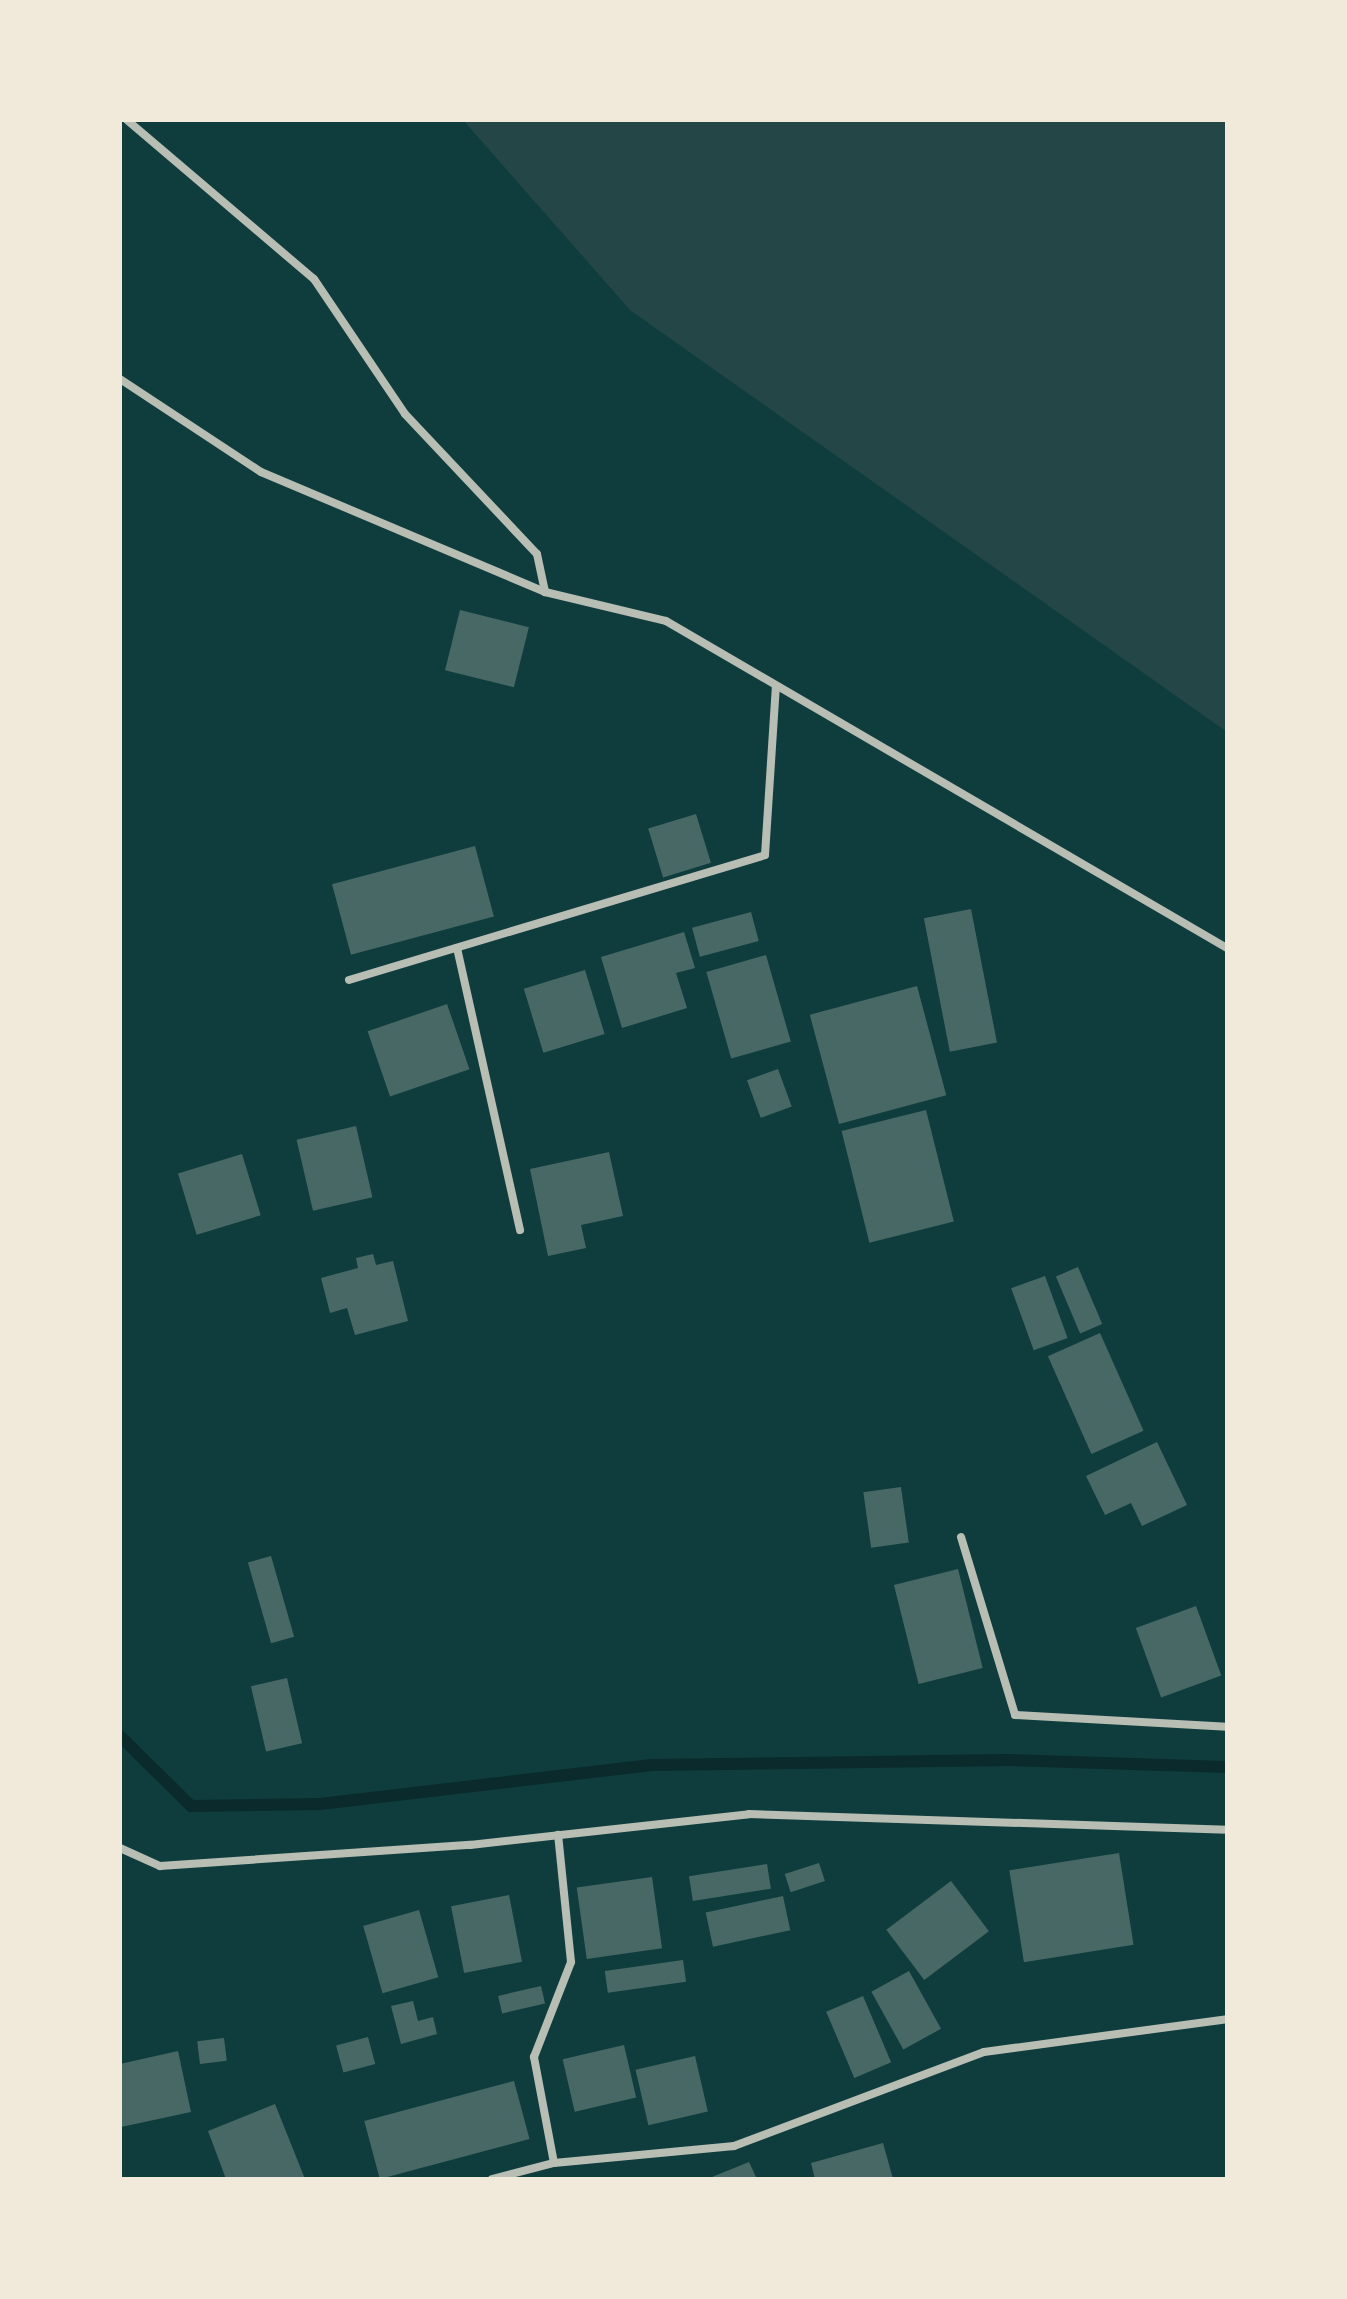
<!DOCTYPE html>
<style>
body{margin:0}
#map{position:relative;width:1347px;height:2299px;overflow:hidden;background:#0f3d3e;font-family:Manrope,sans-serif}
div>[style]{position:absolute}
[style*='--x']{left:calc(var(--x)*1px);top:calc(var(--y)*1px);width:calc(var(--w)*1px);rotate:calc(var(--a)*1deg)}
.green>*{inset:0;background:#244646}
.stream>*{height:12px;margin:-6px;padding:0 6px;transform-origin:6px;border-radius:6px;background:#0a2a2b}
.building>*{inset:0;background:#486865;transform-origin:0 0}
.minor>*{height:8px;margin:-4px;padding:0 4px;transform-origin:4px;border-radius:4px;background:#b8beb3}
span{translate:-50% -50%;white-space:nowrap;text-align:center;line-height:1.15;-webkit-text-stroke:7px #f1e9da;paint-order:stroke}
.frame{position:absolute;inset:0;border:122px solid #f1e9da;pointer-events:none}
</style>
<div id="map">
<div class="green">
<div style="clip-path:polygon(463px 120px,1227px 120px,1227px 732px,630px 310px)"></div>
</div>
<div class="stream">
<div style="--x:120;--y:1736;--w:100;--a:44.6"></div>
<div style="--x:191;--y:1806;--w:129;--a:-0.9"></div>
<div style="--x:320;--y:1804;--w:332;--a:-6.7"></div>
<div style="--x:650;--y:1765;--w:358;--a:-0.8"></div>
<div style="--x:1008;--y:1760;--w:219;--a:1.8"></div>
</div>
<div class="building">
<div style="left:460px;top:610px;width:71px;height:62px;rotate:14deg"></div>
<div style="left:696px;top:814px;width:51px;height:50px;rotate:73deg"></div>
<div style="left:475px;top:846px;width:73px;height:148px;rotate:75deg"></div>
<div style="left:971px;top:909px;width:136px;height:48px;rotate:79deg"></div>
<div style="left:751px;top:912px;width:30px;height:61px;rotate:75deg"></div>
<div style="clip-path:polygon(684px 932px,695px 968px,676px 973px,687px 1008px,622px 1028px,601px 957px)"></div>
<div style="left:766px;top:955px;width:90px;height:62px;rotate:74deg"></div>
<div style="left:585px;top:970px;width:67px;height:64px;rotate:73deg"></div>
<div style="left:917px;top:986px;width:113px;height:111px;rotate:75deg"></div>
<div style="left:447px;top:1004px;width:69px;height:84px;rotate:71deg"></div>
<div style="left:778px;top:1069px;width:40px;height:33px;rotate:70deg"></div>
<div style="left:926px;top:1110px;width:115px;height:87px;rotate:76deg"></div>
<div style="left:356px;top:1126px;width:73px;height:61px;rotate:77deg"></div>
<div style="clip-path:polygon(609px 1152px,623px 1216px,581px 1225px,586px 1248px,548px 1256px,530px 1169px)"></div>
<div style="left:242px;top:1154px;width:64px;height:67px;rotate:73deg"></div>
<div style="clip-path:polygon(373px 1254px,376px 1265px,393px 1261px,408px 1321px,355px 1335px,347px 1308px,330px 1313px,321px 1278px,358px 1268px,356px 1258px)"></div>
<div style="left:1078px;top:1267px;width:62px;height:24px;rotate:67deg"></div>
<div style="left:1045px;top:1276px;width:66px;height:36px;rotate:70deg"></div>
<div style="left:1100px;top:1333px;width:107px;height:57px;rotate:66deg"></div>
<div style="clip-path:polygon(1157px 1442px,1187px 1505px,1142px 1526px,1131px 1503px,1105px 1515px,1086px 1476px)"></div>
<div style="left:901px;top:1487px;width:56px;height:38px;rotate:82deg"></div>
<div style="left:271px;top:1556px;width:84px;height:24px;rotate:74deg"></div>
<div style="left:958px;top:1569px;width:102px;height:66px;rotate:76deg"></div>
<div style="left:1196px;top:1606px;width:74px;height:64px;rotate:70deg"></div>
<div style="left:287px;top:1678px;width:67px;height:37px;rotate:77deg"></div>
<div style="left:1119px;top:1853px;width:93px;height:111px;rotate:81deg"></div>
<div style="left:819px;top:1863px;width:19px;height:36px;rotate:72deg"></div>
<div style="left:767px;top:1864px;width:25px;height:79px;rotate:81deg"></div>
<div style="left:652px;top:1877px;width:72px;height:76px;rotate:82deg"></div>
<div style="left:951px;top:1881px;width:63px;height:81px;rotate:53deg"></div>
<div style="left:509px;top:1895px;width:68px;height:59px;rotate:79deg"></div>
<div style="left:783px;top:1896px;width:35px;height:79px;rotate:78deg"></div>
<div style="left:419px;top:1910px;width:70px;height:58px;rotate:74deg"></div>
<div style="left:683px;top:1960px;width:22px;height:79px;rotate:82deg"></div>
<div style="left:909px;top:1971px;width:66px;height:43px;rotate:61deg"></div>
<div style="left:541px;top:1986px;width:18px;height:44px;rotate:77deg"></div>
<div style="left:863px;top:1996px;width:72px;height:40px;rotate:67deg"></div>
<div style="clip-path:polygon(413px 2001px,418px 2021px,433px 2017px,437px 2034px,401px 2044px,391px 2006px)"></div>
<div style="left:368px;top:2037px;width:28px;height:33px;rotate:75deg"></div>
<div style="left:224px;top:2038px;width:23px;height:27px;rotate:83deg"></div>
<div style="left:624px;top:2045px;width:54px;height:63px;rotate:77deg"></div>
<div style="clip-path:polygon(178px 2051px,191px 2112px,121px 2127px,120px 2064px)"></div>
<div style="left:695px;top:2056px;width:57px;height:61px;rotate:77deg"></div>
<div style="left:514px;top:2081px;width:60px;height:155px;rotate:75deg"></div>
<div style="clip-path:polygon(275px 2104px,305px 2179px,226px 2179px,208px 2131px)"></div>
<div style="clip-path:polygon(883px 2143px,893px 2179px,815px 2179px,811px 2163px)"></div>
<div style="clip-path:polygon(749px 2162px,757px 2179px,707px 2179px)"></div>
</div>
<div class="minor">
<div style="--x:127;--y:120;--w:245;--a:40.4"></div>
<div style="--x:314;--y:279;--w:163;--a:56"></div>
<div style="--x:405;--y:414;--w:192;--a:46.7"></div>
<div style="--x:537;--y:554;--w:39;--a:78"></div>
<div style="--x:120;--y:379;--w:169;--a:33.4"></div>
<div style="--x:261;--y:472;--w:308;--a:22.9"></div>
<div style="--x:545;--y:592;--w:124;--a:13.5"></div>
<div style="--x:666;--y:621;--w:649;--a:30.24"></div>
<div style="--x:457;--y:948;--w:289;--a:77.4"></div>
<div style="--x:349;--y:980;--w:434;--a:-16.7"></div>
<div style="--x:765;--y:855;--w:169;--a:-86.3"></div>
<div style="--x:961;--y:1537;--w:186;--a:73.1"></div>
<div style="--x:1015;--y:1715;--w:212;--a:3.2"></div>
<div style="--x:120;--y:1848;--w:44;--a:24.2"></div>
<div style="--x:160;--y:1866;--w:311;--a:-3.9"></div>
<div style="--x:470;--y:1845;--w:281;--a:-6.3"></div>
<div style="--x:749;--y:1814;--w:478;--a:1.9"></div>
<div style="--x:554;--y:2163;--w:108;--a:-100.7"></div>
<div style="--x:534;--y:2057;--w:102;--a:-68.7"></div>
<div style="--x:571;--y:1962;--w:128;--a:-95.8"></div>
<div style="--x:492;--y:2179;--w:64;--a:-14.5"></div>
<div style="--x:554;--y:2163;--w:181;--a:-5.4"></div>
<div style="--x:734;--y:2146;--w:267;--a:-20.6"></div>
<div style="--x:984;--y:2052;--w:245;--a:-7.7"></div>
</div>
<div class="frame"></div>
</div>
